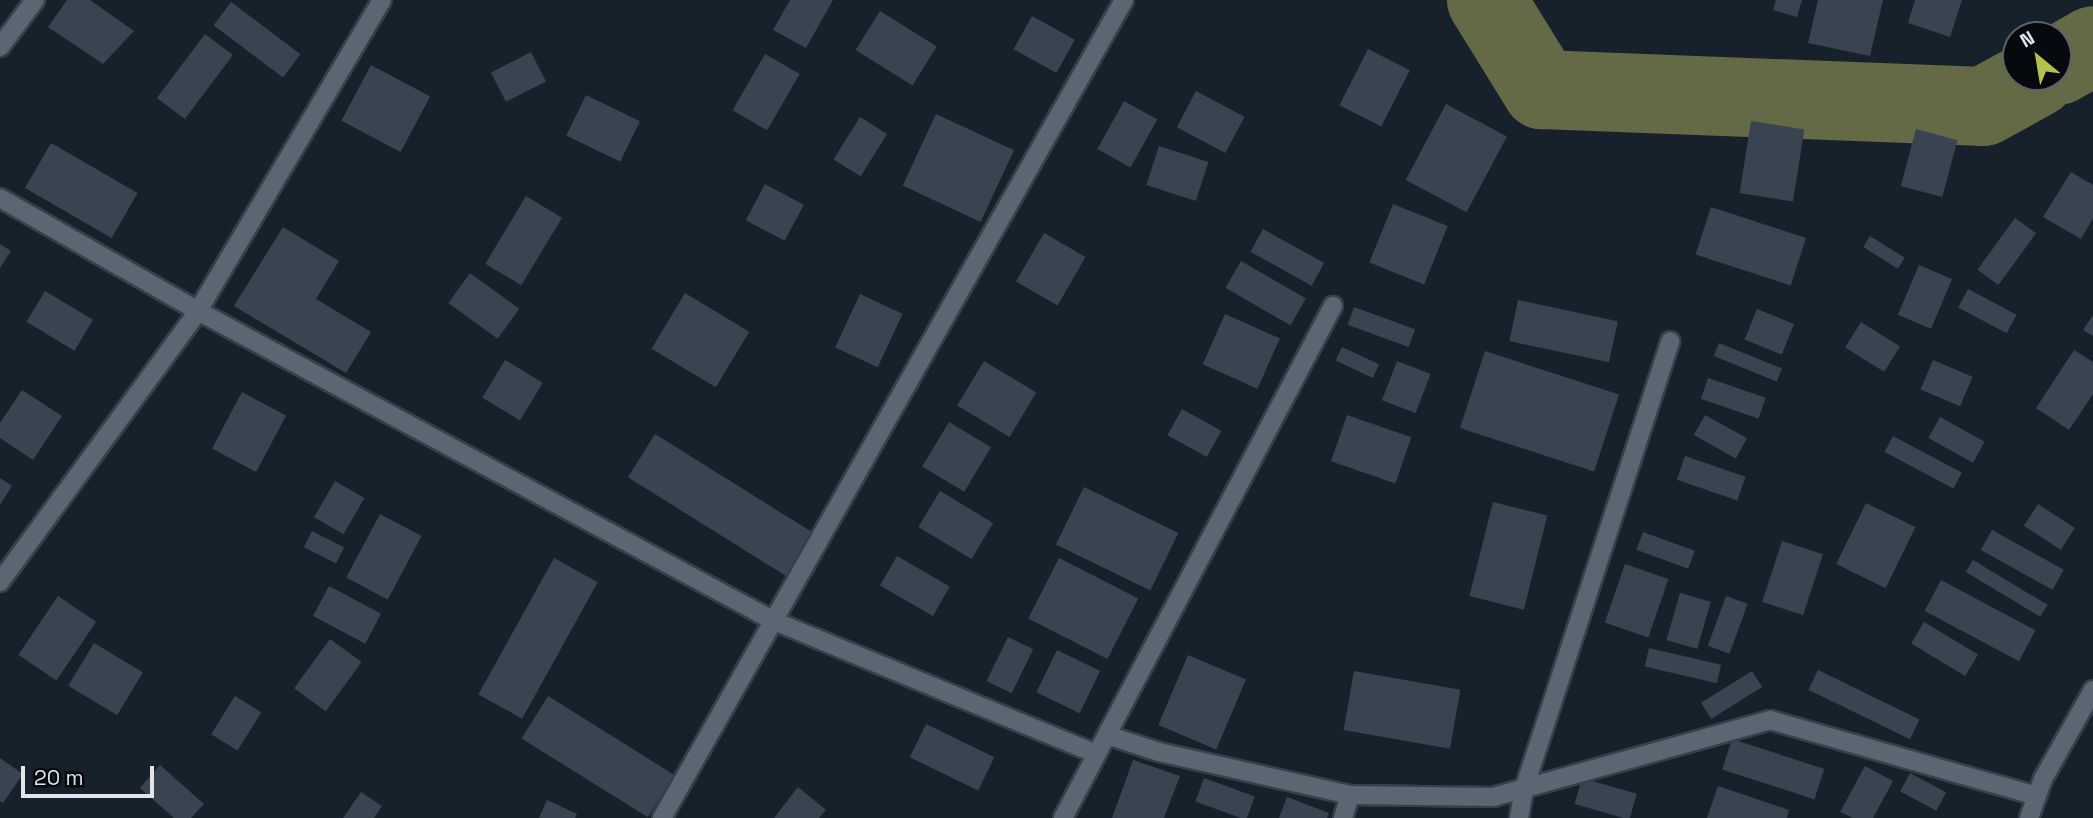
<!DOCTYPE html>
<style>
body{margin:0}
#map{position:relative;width:2093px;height:818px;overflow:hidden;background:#17212b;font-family:"Space Grotesk",sans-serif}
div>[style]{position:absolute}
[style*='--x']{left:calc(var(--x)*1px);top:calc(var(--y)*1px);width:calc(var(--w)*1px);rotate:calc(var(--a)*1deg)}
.river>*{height:79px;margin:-39.5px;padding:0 39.5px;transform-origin:39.5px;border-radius:39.5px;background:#646946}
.building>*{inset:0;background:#394450;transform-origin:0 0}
.roads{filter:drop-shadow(2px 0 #383f48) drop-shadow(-2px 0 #383f48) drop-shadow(0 2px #383f48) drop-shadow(0 -2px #383f48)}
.minor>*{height:18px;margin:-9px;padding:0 9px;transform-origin:9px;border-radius:9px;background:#5b6673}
span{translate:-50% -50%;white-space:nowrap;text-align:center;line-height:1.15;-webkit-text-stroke:7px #060a0f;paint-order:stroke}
.north{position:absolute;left:2002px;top:21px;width:70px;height:70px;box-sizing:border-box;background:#060a0f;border:2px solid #5c6267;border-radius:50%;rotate:330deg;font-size:19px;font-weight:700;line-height:28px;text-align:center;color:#dee5ec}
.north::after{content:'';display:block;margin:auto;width:24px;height:32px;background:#b6c148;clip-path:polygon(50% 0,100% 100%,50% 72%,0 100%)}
.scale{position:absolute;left:21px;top:766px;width:133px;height:32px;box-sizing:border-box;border:4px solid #dee5ec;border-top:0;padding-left:9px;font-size:21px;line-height:24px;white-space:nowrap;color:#dee5ec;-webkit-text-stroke:5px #060a0f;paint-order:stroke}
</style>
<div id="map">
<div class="river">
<div style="--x:1486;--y:0;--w:105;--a:58.3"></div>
<div style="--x:1541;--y:89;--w:442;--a:2.2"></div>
<div style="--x:1983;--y:106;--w:60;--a:-28.7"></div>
<div style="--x:2058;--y:65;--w:40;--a:-29.7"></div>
</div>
<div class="building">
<div style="clip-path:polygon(67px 0,90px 0,134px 31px,103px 64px,48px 27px)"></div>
<div style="clip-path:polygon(790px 0,833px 0,806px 48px,773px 30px)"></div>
<div style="clip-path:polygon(1776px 0,1802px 0,1797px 17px,1773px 10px)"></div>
<div style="clip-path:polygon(1818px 0,1883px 0,1870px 56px,1808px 43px)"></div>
<div style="clip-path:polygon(1915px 0,1962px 0,1950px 37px,1908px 23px)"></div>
<div style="left:231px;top:2px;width:87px;height:29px;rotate:37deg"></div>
<div style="left:880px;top:11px;width:67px;height:46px;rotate:32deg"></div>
<div style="left:1032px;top:16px;width:49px;height:38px;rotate:29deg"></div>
<div style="left:205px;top:34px;width:35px;height:80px;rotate:37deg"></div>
<div style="left:1368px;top:49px;width:47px;height:63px;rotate:27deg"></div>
<div style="left:531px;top:52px;width:33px;height:45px;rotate:63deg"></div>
<div style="left:765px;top:54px;width:40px;height:65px;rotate:30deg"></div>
<div style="left:371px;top:65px;width:67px;height:63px;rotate:28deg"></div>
<div style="left:1196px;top:91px;width:55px;height:41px;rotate:28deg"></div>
<div style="left:586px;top:95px;width:60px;height:45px;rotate:26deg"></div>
<div style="left:1124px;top:101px;width:38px;height:55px;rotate:29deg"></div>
<div style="left:1446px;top:104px;width:69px;height:86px;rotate:28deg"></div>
<div style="left:936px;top:114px;width:86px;height:79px;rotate:25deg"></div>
<div style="left:860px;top:117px;width:32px;height:50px;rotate:32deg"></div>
<div style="left:1751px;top:121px;width:54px;height:73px;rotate:9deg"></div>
<div style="left:1916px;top:129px;width:43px;height:59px;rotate:15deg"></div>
<div style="left:51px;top:143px;width:100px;height:52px;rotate:30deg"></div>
<div style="left:1159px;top:146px;width:52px;height:41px;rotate:18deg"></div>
<div style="clip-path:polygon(2071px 172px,2093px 185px,2093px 218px,2081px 239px,2043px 217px)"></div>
<div style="left:765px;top:184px;width:44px;height:41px;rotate:28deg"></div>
<div style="left:526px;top:196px;width:42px;height:79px;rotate:31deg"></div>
<div style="left:1393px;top:204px;width:59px;height:63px;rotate:22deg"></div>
<div style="left:1711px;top:207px;width:100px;height:50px;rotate:18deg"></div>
<div style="left:2015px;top:218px;width:26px;height:64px;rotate:36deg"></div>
<div style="clip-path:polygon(283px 227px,339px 261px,316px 299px,371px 332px,346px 373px,234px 306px)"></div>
<div style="left:1263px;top:229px;width:70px;height:26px;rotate:29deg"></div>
<div style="left:1044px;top:233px;width:48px;height:56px;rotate:30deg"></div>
<div style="left:1870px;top:236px;width:41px;height:13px;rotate:32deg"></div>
<div style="clip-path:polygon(0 244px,11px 251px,0 268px)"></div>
<div style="left:1241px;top:261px;width:75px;height:31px;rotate:30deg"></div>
<div style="left:1919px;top:265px;width:36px;height:54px;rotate:23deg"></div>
<div style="left:470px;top:273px;width:61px;height:37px;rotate:36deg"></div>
<div style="left:1968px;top:289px;width:55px;height:21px;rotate:28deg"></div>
<div style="left:45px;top:291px;width:56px;height:36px;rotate:31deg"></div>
<div style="left:685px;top:293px;width:75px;height:65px;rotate:31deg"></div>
<div style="left:860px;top:294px;width:47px;height:59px;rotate:25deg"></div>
<div style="left:1518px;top:300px;width:102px;height:42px;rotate:12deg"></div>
<div style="left:1354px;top:307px;width:65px;height:19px;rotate:20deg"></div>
<div style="left:1757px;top:309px;width:40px;height:33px;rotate:22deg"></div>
<div style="left:1225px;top:314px;width:60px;height:55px;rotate:24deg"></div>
<div style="clip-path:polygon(2093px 315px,2093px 336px,2083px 330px)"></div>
<div style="left:1861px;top:322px;width:46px;height:30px;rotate:32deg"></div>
<div style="left:1719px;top:343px;width:68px;height:14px;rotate:22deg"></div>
<div style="left:1342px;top:347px;width:41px;height:15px;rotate:25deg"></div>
<div style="clip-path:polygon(2074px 350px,2093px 362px,2093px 394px,2069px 430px,2036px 408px)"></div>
<div style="left:1485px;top:351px;width:141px;height:81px;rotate:18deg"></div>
<div style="left:505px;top:360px;width:44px;height:44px;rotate:31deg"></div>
<div style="left:1933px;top:360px;width:43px;height:32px;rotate:23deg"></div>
<div style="left:984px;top:361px;width:61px;height:52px;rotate:31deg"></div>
<div style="left:1397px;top:361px;width:36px;height:42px;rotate:21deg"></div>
<div style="left:1708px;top:378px;width:61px;height:22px;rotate:19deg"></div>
<div style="clip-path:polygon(22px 390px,62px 416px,33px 460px,0 438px,0 423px)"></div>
<div style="left:242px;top:392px;width:50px;height:64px;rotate:28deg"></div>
<div style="left:1182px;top:409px;width:45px;height:30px;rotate:29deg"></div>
<div style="left:1347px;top:415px;width:68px;height:49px;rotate:19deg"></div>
<div style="left:1705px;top:415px;width:48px;height:23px;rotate:29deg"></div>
<div style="left:1940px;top:417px;width:51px;height:24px;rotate:29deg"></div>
<div style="left:949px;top:422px;width:49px;height:52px;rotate:31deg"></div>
<div style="left:655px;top:434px;width:186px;height:51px;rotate:32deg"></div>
<div style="left:1893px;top:436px;width:78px;height:18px;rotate:28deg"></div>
<div style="left:1685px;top:456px;width:64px;height:25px;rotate:19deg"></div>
<div style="clip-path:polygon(0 478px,12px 486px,0 505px)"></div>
<div style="left:335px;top:481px;width:34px;height:42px;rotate:30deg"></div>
<div style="left:1084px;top:487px;width:105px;height:64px;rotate:26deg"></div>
<div style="left:940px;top:491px;width:62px;height:42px;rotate:31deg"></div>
<div style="left:1493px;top:502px;width:56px;height:97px;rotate:14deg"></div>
<div style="left:1866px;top:503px;width:55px;height:68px;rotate:26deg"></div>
<div style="left:2038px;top:504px;width:44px;height:26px;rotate:33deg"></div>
<div style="left:380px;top:514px;width:47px;height:72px;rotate:28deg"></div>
<div style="left:1992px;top:530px;width:82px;height:23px;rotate:29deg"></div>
<div style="left:312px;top:531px;width:36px;height:18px;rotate:27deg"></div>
<div style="left:1643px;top:532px;width:55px;height:19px;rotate:20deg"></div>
<div style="left:1782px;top:541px;width:43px;height:64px;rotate:18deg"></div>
<div style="left:897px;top:556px;width:61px;height:34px;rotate:30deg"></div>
<div style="left:554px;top:558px;width:50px;height:156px;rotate:29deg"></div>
<div style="left:1059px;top:558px;width:89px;height:68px;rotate:27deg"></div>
<div style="left:1973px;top:560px;width:87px;height:14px;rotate:31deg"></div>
<div style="left:1625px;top:564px;width:46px;height:62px;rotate:19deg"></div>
<div style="left:1941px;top:580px;width:107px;height:35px;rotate:28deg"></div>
<div style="left:329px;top:586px;width:59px;height:34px;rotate:28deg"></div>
<div style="left:1680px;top:593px;width:32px;height:49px;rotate:16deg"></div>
<div style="left:58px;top:596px;width:46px;height:71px;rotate:34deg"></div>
<div style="left:1726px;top:596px;width:23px;height:53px;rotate:20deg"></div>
<div style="left:1924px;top:622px;width:63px;height:25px;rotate:31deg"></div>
<div style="left:1008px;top:637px;width:28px;height:49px;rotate:26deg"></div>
<div style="left:330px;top:639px;width:39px;height:61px;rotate:36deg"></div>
<div style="left:94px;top:643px;width:57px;height:50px;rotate:31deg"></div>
<div style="left:1649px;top:648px;width:74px;height:19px;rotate:13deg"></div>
<div style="left:1057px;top:650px;width:48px;height:47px;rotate:26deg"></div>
<div style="left:1188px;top:655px;width:63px;height:76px;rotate:23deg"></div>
<div style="left:1818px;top:670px;width:113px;height:22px;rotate:26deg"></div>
<div style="left:1354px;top:671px;width:108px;height:60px;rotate:10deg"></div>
<div style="left:1752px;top:671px;width:19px;height:60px;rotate:58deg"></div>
<div style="left:235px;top:696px;width:31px;height:45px;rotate:32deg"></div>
<div style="left:548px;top:696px;width:149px;height:50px;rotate:32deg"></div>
<div style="left:926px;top:724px;width:76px;height:37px;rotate:26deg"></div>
<div style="left:1732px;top:739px;width:97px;height:32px;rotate:18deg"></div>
<div style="clip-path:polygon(0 758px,23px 774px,3px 803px,0 801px)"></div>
<div style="clip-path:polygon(1133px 760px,1180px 776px,1164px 818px,1112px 818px)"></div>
<div style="clip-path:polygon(160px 765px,204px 804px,191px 818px,174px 818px,140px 788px)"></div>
<div style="clip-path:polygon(1865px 766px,1893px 781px,1873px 818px,1853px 818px,1840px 812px)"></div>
<div style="left:1910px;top:773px;width:41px;height:21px;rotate:28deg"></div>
<div style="left:1204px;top:778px;width:54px;height:25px;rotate:20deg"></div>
<div style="left:1582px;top:778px;width:57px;height:27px;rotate:16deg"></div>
<div style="clip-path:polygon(1718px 786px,1789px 810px,1787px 818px,1707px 818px)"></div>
<div style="clip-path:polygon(798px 787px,826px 810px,819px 818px,774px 818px)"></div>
<div style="clip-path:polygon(361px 792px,382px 806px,374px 818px,343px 818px)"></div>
<div style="clip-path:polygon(1287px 797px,1329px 813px,1327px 818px,1279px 818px)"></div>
<div style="clip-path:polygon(547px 800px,577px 814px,575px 818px,539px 818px)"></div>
</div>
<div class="roads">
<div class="minor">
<div style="--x:0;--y:47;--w:59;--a:-53.3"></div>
<div style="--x:0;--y:198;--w:228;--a:29.7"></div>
<div style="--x:198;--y:311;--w:654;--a:28.29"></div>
<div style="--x:774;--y:621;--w:349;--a:22.4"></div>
<div style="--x:0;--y:582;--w:336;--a:-53.8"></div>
<div style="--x:198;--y:311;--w:361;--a:-59.4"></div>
<div style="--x:1107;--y:735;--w:55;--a:18.1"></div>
<div style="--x:1159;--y:752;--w:196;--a:12.7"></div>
<div style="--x:1350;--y:795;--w:143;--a:0.8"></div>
<div style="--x:1493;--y:797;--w:288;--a:-15.5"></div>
<div style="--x:1770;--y:720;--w:277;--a:15.9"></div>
<div style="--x:662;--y:818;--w:939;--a:-60.54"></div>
<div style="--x:1063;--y:818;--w:579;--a:-62.2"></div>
<div style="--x:1343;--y:818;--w:24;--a:-73"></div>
<div style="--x:1519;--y:818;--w:29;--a:-80"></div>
<div style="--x:1524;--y:789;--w:471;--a:-71.9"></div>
<div style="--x:2029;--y:818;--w:41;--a:-70.3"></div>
<div style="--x:2043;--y:779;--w:102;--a:-60.7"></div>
</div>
</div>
<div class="north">N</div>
<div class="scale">20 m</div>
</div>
